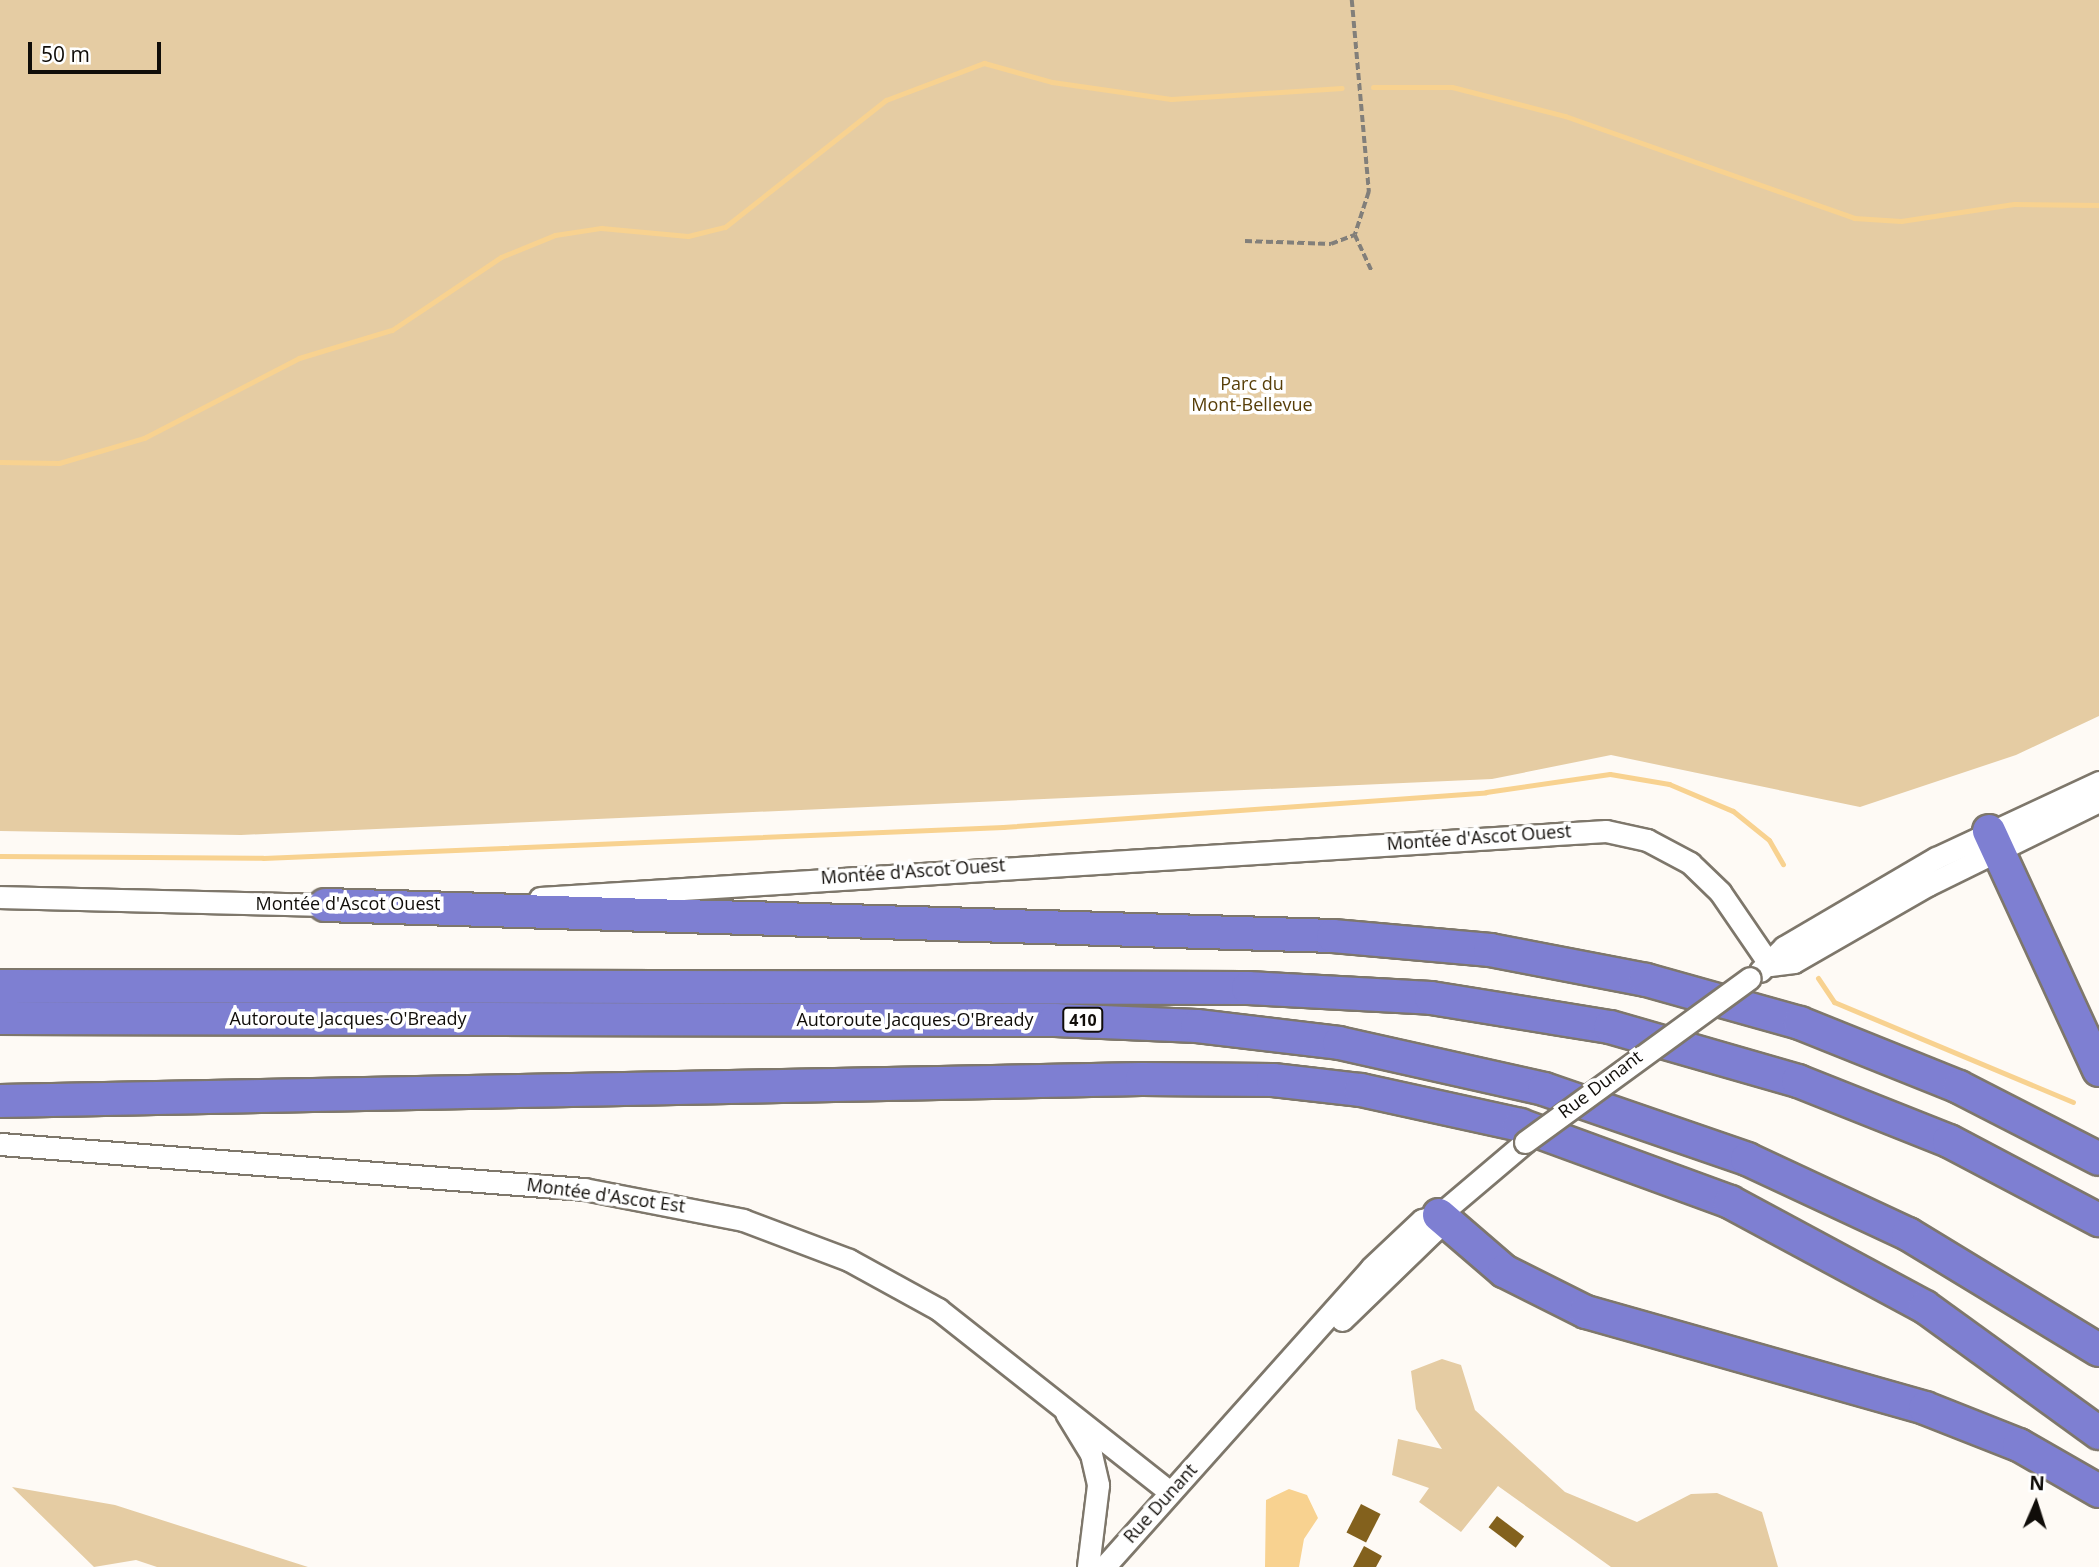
<!DOCTYPE html>
<meta charset="utf-8">
<style>
body{margin:0}
#map{position:relative;width:2099px;height:1567px;overflow:hidden;background:#fefaf5;font-family:"Open Sans",sans-serif}
div>[style]{position:absolute}
[style*='--x']{left:calc(var(--x)*1px);top:calc(var(--y)*1px);width:calc(var(--w)*1px);rotate:calc(var(--a)*1deg)}
.green>*{inset:0;background:#e5cca3}
.water>*{inset:0;background:#f8d290}
.stream>*{height:5px;margin:-2.5px;padding:0 2.5px;transform-origin:2.5px;border-radius:2.5px;background:#f8d290}
.building>*{inset:0;background:#83611d;transform-origin:0 0}
.path>*{height:3.5px;margin-top:-1.75px;transform-origin:0;background:repeating-linear-gradient(90deg,#827f7a 0 7px,transparent 0 10.5px)}
.roads{filter:drop-shadow(2px 0 #7e776b) drop-shadow(-2px 0 #7e776b) drop-shadow(0 2px #7e776b) drop-shadow(0 -2px #7e776b)}
.minor>*{height:21px;margin:-10.5px;padding:0 10.5px;transform-origin:10.5px;border-radius:10.5px;background:#fff}
.highway>*{height:32px;margin:-16px;padding:0 16px;transform-origin:16px;border-radius:16px;background:#7e7fd2}
.bridges{filter:drop-shadow(2px 0 #7e776b) drop-shadow(-2px 0 #7e776b) drop-shadow(0 2px #7e776b) drop-shadow(0 -2px #7e776b)}
.minor-bridge>*{height:21px;margin:-10.5px;padding:0 10.5px;transform-origin:10.5px;border-radius:10.5px;background:#fff}
span{translate:-50% -50%;white-space:nowrap;text-align:center;line-height:1.15;-webkit-text-stroke:7px #fff;paint-order:stroke}
.shield-label span{padding:2px 5px;background:#fff;border:2px solid;border-radius:5px;-webkit-text-stroke-width:0}
.shield-label{font-size:16px;color:#100d09;font-weight:700}
.park-label{font-size:18px;color:#573e08}
.street-label{font-size:18px;color:#100d09}
.north{position:absolute;left:2001px;top:1469px;width:70px;height:70px;-webkit-text-stroke:5px #fff;paint-order:stroke;rotate:3deg;font-size:19px;font-weight:700;line-height:28px;text-align:center;color:#100d09}
.north::after{content:'';display:block;margin:auto;width:24px;height:32px;background:#100d09;clip-path:polygon(50% 0,100% 100%,50% 72%,0 100%)}
.scale{position:absolute;left:28px;top:42px;width:133px;height:32px;box-sizing:border-box;border:4px solid #100d09;border-top:0;padding-left:9px;font-size:21px;line-height:24px;white-space:nowrap;color:#100d09;-webkit-text-stroke:5px #fff;paint-order:stroke}
</style>
<div id="map">
<div class="green">
<div style="clip-path:polygon(0 0,2099px 0,2099px 716px,2016px 755px,1860px 807px,1611px 755px,1492px 779px,241px 835px,0 831px)"></div>
<div style="clip-path:polygon(1442px 1359px,1461px 1365px,1475px 1410px,1565px 1492px,1637px 1522px,1691px 1494px,1717px 1493px,1762px 1512px,1778px 1567px,1611px 1567px,1498px 1486px,1461px 1532px,1419px 1502px,1429px 1488px,1392px 1475px,1398px 1439px,1442px 1449px,1416px 1409px,1411px 1371px)"></div>
<div style="clip-path:polygon(12px 1487px,115px 1505px,308px 1567px,157px 1567px,136px 1560px,94px 1567px)"></div>
</div>
<div class="water">
<div style="clip-path:polygon(1289px 1489px,1307px 1495px,1318px 1518px,1304px 1539px,1299px 1567px,1265px 1567px,1266px 1500px)"></div>
</div>
<div class="stream">
<div style="--x:1373;--y:87;--w:79;--a:0"></div>
<div style="--x:1452;--y:87;--w:117;--a:14.4"></div>
<div style="--x:1565;--y:116;--w:306;--a:19.4"></div>
<div style="--x:1854;--y:218;--w:47;--a:3.7"></div>
<div style="--x:1901;--y:221;--w:114;--a:-8.6"></div>
<div style="--x:2014;--y:204;--w:85;--a:0.7"></div>
<div style="--x:0;--y:462;--w:59;--a:1"></div>
<div style="--x:59;--y:463;--w:89;--a:-16.4"></div>
<div style="--x:144;--y:438;--w:174;--a:-27.3"></div>
<div style="--x:299;--y:358;--w:97;--a:-16.8"></div>
<div style="--x:392;--y:330;--w:131;--a:-33.8"></div>
<div style="--x:501;--y:257;--w:58;--a:-22.2"></div>
<div style="--x:555;--y:235;--w:47;--a:-8.7"></div>
<div style="--x:601;--y:228;--w:87;--a:5.3"></div>
<div style="--x:688;--y:236;--w:38;--a:-14"></div>
<div style="--x:725;--y:227;--w:205;--a:-38.3"></div>
<div style="--x:886;--y:100;--w:105;--a:-20.7"></div>
<div style="--x:984;--y:63;--w:71;--a:15.6"></div>
<div style="--x:1052;--y:82;--w:120;--a:8.1"></div>
<div style="--x:1171;--y:99;--w:171;--a:-3.7"></div>
<div style="--x:0;--y:856;--w:263;--a:0.4"></div>
<div style="--x:263;--y:858;--w:741;--a:-2.4"></div>
<div style="--x:1003;--y:827;--w:484;--a:-4.1"></div>
<div style="--x:1486;--y:792;--w:125;--a:-8.3"></div>
<div style="--x:1610;--y:774;--w:60;--a:9.6"></div>
<div style="--x:1669;--y:784;--w:69;--a:22.9"></div>
<div style="--x:1733;--y:811;--w:46;--a:38.9"></div>
<div style="--x:1769;--y:840;--w:28;--a:60"></div>
<div style="--x:1818;--y:978;--w:29;--a:56"></div>
<div style="--x:1834;--y:1002;--w:259;--a:22.7"></div>
</div>
<div class="building">
<div style="left:1361px;top:1504px;width:22px;height:32px;rotate:27deg"></div>
<div style="left:1497px;top:1516px;width:34px;height:14px;rotate:37deg"></div>
<div style="clip-path:polygon(1364px 1546px,1382px 1556px,1376px 1567px,1353px 1567px)"></div>
</div>
<div class="path">
<div style="--x:1352;--y:0;--w:193;--a:84.9"></div>
<div style="--x:1369;--y:192;--w:45;--a:108"></div>
<div style="--x:1355;--y:235;--w:40;--a:65"></div>
<div style="--x:1245;--y:241;--w:86;--a:2"></div>
<div style="--x:1331;--y:244;--w:26;--a:-21"></div>
</div>
<div class="roads">
<div class="minor">
<div style="--x:0;--y:897;--w:336;--a:1.4"></div>
<div style="--x:540;--y:898;--w:1068;--a:-3.6"></div>
<div style="--x:1606;--y:831;--w:42;--a:12.4"></div>
<div style="--x:1647;--y:840;--w:49;--a:28.1"></div>
<div style="--x:1690;--y:863;--w:42;--a:44"></div>
<div style="--x:1720;--y:892;--w:88;--a:55.6"></div>
<div style="--x:1770;--y:965;--w:24;--a:-7"></div>
<div style="--x:1794;--y:962;--w:155;--a:-29.9"></div>
<div style="--x:1928;--y:885;--w:191;--a:-26.2"></div>
<div style="--x:1760;--y:971;--w:34;--a:-45"></div>
<div style="--x:1784;--y:947;--w:176;--a:-30.4"></div>
<div style="--x:1936;--y:858;--w:180;--a:-25"></div>
<div style="--x:0;--y:1144;--w:586;--a:4.41"></div>
<div style="--x:584;--y:1189;--w:162;--a:11"></div>
<div style="--x:743;--y:1220;--w:113;--a:20.7"></div>
<div style="--x:849;--y:1260;--w:102;--a:28.8"></div>
<div style="--x:938;--y:1309;--w:295;--a:38.3"></div>
<div style="--x:1342;--y:1320;--w:128;--a:-44.1"></div>
<div style="--x:1434;--y:1231;--w:17;--a:-73"></div>
<div style="--x:1066;--y:1413;--w:48;--a:58.6"></div>
<div style="--x:1091;--y:1454;--w:32;--a:77"></div>
<div style="--x:1098;--y:1485;--w:83;--a:97"></div>
<div style="--x:1104;--y:1567;--w:401;--a:-48.2"></div>
<div style="--x:1371;--y:1268;--w:70;--a:-43.3"></div>
<div style="--x:1422;--y:1220;--w:18;--a:-16"></div>
<div style="--x:1439;--y:1215;--w:113;--a:-40.3"></div>
</div>
<div class="highway">
<div style="--x:1989;--y:831;--w:263;--a:65.3"></div>
<div style="--x:325;--y:905;--w:1008;--a:1.76"></div>
<div style="--x:1333;--y:936;--w:158;--a:5.1"></div>
<div style="--x:1490;--y:950;--w:159;--a:10.9"></div>
<div style="--x:1646;--y:980;--w:160;--a:15.6"></div>
<div style="--x:1800;--y:1023;--w:171;--a:21.9"></div>
<div style="--x:1959;--y:1087;--w:157;--a:27.2"></div>
<div style="--x:0;--y:986;--w:1248;--a:0.09"></div>
<div style="--x:1248;--y:988;--w:183;--a:3.1"></div>
<div style="--x:1431;--y:998;--w:181;--a:9.2"></div>
<div style="--x:1610;--y:1027;--w:196;--a:16"></div>
<div style="--x:1798;--y:1081;--w:162;--a:21.7"></div>
<div style="--x:1949;--y:1141;--w:170;--a:27.8"></div>
<div style="--x:0;--y:1018;--w:1055;--a:0.11"></div>
<div style="--x:1055;--y:1020;--w:142;--a:2.4"></div>
<div style="--x:1197;--y:1026;--w:143;--a:6.8"></div>
<div style="--x:1339;--y:1043;--w:210;--a:12.6"></div>
<div style="--x:1544;--y:1089;--w:215;--a:19"></div>
<div style="--x:1747;--y:1159;--w:178;--a:25"></div>
<div style="--x:1908;--y:1234;--w:223;--a:31.3"></div>
<div style="--x:0;--y:1101;--w:1142;--a:-1.1"></div>
<div style="--x:1142;--y:1079;--w:131;--a:0.4"></div>
<div style="--x:1273;--y:1080;--w:89;--a:6.5"></div>
<div style="--x:1361;--y:1090;--w:163;--a:12.4"></div>
<div style="--x:1520;--y:1125;--w:224;--a:20.1"></div>
<div style="--x:1730;--y:1202;--w:221;--a:28.3"></div>
<div style="--x:1925;--y:1307;--w:215;--a:35.9"></div>
<div style="--x:1439;--y:1215;--w:86;--a:40.7"></div>
<div style="--x:1504;--y:1271;--w:92;--a:26.6"></div>
<div style="--x:1586;--y:1312;--w:352;--a:15.8"></div>
<div style="--x:1925;--y:1408;--w:101;--a:21.5"></div>
<div style="--x:2019;--y:1445;--w:92;--a:29.9"></div>
</div>
</div>
<div class="bridges">
<div class="minor-bridge">
<div style="--x:1525;--y:1142;--w:278;--a:-36.1"></div>
</div>
</div>
<div class="shield-label">
<span style="left:1083px;top:1020px">410</span>
</div>
<div class="park-label">
<span style="left:1252px;top:394px">Parc du<br>Mont-Bellevue</span>
</div>
<div class="street-label">
<span style="left:1479px;top:837px;rotate:-4deg">Montée d'Ascot Ouest</span>
<span style="left:913px;top:871px;rotate:-4deg">Montée d'Ascot Ouest</span>
<span style="left:348px;top:903px">Montée d'Ascot Ouest</span>
<span style="left:348px;top:1018px">Autoroute Jacques-O'Bready</span>
<span style="left:915px;top:1019px">Autoroute Jacques-O'Bready</span>
<span style="left:1600px;top:1084px;rotate:-37deg">Rue Dunant</span>
<span style="left:606px;top:1195px;rotate:8deg">Montée d'Ascot Est</span>
<span style="left:1160px;top:1503px;rotate:-48deg">Rue Dunant</span>
</div>
<div class="north">N</div>
<div class="scale">50 m</div>
</div>
